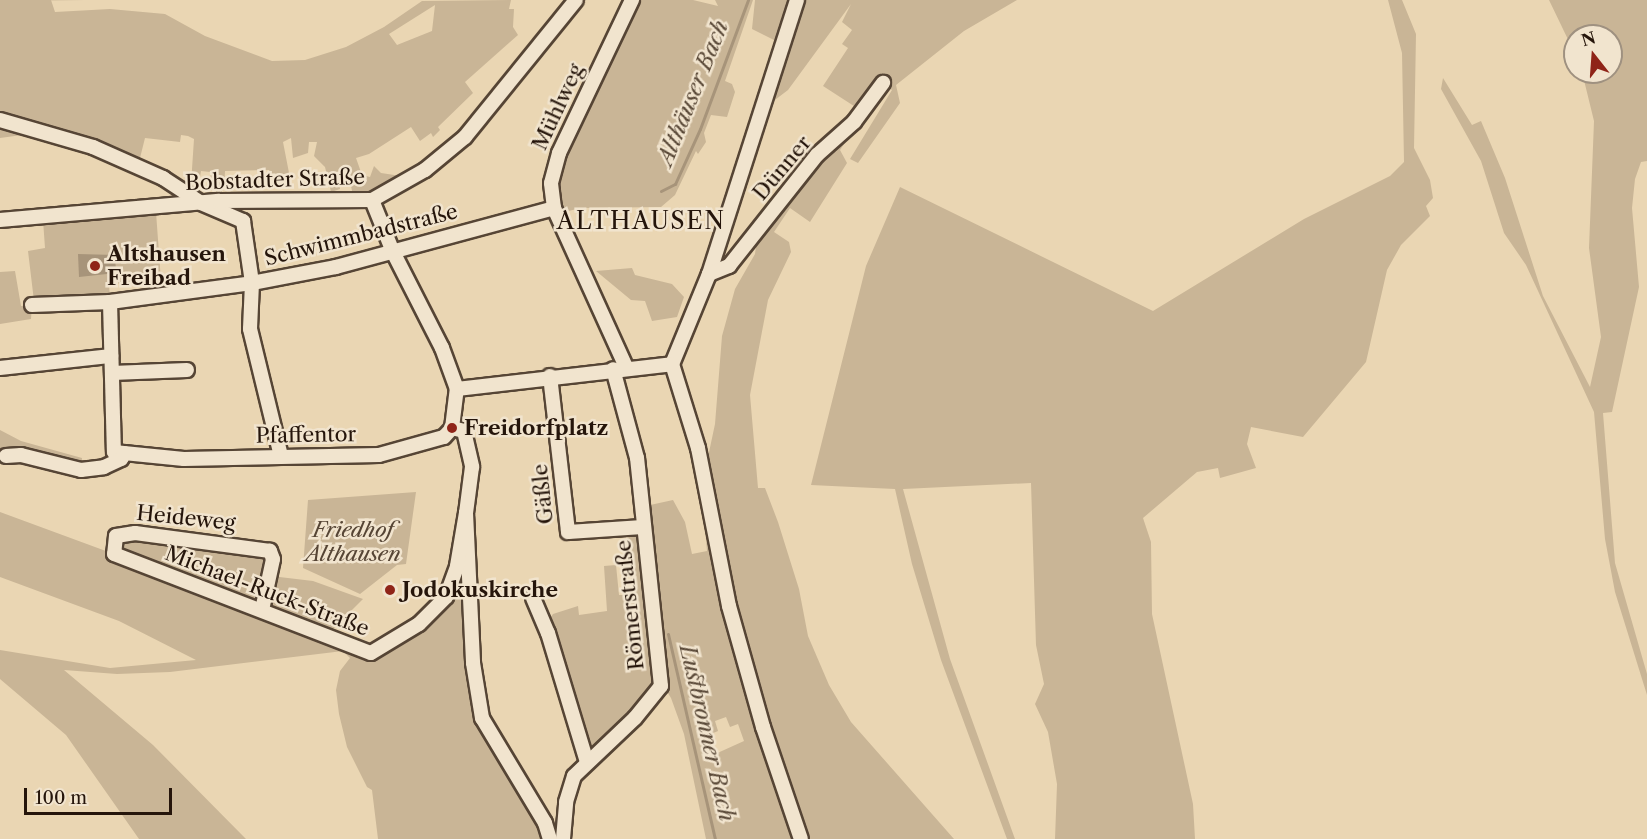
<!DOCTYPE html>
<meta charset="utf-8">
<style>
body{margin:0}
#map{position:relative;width:1647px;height:839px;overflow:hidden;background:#ead6b3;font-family:"Libre Caslon Text",serif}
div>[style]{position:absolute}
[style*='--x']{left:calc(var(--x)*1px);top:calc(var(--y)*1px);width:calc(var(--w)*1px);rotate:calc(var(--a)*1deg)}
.green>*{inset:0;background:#c9b596}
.water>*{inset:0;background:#a7947a}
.stream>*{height:3px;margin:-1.5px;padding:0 1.5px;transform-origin:1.5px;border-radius:1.5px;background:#a7947a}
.roads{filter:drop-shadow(2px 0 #564535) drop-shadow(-2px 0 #564535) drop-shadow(0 2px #564535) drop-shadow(0 -2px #564535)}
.minor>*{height:14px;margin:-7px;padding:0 7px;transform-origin:7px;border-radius:7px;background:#f1e4ce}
.dots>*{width:16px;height:16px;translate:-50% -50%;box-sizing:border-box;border:3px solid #f1e4ce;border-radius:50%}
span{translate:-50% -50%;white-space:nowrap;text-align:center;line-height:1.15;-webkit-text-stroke:5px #f1e4ce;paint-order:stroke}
.street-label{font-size:21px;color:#25150b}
.poi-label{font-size:21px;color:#25150b;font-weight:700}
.left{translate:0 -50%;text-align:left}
.park-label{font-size:21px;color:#564535;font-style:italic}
.water-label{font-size:22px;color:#594837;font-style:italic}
.quarter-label{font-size:24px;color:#25150b;letter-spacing:1.5px}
.north{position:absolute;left:1563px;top:24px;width:60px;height:60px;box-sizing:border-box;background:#f1e4ce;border:2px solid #9f9180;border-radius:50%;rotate:343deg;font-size:16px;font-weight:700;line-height:24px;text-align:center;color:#25150b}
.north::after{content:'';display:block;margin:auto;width:21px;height:27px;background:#8f2418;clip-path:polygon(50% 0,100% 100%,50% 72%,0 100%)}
.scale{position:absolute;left:24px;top:788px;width:148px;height:27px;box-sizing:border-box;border:3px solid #25150b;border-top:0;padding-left:8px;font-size:18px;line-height:21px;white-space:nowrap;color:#25150b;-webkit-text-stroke:4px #f1e4ce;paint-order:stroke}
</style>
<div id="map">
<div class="green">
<div style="clip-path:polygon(evenodd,0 0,51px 0,55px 12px,110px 9px,165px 14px,205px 36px,272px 61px,305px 60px,346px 47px,384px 27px,422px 1px,511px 0,509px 9px,514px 9px,513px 27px,518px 35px,465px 82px,473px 93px,438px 127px,440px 130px,433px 137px,431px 133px,420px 141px,411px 127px,369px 154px,356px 158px,362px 175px,370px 177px,374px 166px,381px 173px,401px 176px,405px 181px,354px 200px,348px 172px,342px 166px,338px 173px,340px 189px,331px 192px,325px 167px,314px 156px,317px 142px,309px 142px,308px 153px,293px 158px,291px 138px,283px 142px,290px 178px,271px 182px,269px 170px,225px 171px,224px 190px,213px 191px,210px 172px,201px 171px,199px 183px,191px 184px,194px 139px,188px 136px,181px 135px,180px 142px,145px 138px,138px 166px,44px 132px,0 138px,0 0,435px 5px,432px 31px,397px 45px,389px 34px,435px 5px)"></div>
<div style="clip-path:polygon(632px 0,693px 0,718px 6px,715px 0,753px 0,725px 81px,732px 84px,735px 92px,727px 117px,711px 115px,704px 133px,706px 142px,698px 154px,696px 151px,675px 195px,661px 207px,581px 208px,556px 214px,551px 183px)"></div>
<div style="clip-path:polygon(755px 0,1017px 0,964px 31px,896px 85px,900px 103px,858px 163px,850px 159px,892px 90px,883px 83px,889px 77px,879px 77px,857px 108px,823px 86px,848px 48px,842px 44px,852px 30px,842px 22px,851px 4px,788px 90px,763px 109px,784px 45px,752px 29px)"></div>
<div style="clip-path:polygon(1388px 0,1402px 0,1416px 34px,1414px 148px,1430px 180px,1433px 198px,1426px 206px,1430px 216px,1401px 245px,1387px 270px,1366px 362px,1303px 437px,1251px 427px,1247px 444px,1256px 468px,1220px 478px,1218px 468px,1197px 472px,1143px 518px,1151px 542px,1152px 614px,1193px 804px,1195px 839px,1055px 839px,1057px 784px,1048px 732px,1035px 704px,1044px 684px,1036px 645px,1031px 483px,903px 489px,950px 659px,1015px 839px,1007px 839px,941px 660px,912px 564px,895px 489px,811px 485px,866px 266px,900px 187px,1153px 311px,1304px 219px,1390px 176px,1404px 162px,1402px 53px)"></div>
<div style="clip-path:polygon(1549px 0,1647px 0,1647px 161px,1641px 162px,1635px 179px,1632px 208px,1639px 287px,1612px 412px,1603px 413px,1615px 563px,1647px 674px,1647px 695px,1615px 592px,1605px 539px,1594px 412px,1526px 265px,1504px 233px,1481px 161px,1441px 89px,1443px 78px,1472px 125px,1481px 121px,1505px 178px,1543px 296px,1590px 387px,1601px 337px,1589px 248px,1594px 121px,1582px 72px,1611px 72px,1611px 36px,1575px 36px,1575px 54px)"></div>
<div style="clip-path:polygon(evenodd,854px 129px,840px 150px,847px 163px,810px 222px,790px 208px,774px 232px,789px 242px,791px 252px,768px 300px,750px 395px,758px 488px,765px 488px,778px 522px,799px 589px,808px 636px,829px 685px,851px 722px,954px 839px,706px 839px,684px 734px,671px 698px,661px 682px,587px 762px,546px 624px,553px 614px,578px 606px,579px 615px,607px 611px,604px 566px,616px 565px,619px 595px,631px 595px,631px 558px,625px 540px,643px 527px,641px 507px,673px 500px,685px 522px,692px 554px,707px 551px,698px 448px,708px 457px,715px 424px,722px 336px,735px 289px,755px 254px,758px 230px,817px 155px,854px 129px,726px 717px,730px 727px,738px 724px,744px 741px,713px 755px,706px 736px,718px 731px,715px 721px,726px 717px)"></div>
<div style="clip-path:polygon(156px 212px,161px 281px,109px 284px,110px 299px,34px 301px,28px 251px,45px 248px,43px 220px)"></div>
<div style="clip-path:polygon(632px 268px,635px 275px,672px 284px,684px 297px,677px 317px,652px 321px,645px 301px,631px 300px,596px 271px)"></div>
<div style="clip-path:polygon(15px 271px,21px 306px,32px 305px,31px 319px,0 324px,0 272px)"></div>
<div style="clip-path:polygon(0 430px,21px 441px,82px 458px,81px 470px,17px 449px,0 449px)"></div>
<div style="clip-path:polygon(416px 492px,406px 564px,397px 565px,360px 594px,303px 568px,308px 500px)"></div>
<div style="clip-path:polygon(0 512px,114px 554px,116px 536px,270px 551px,262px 610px,371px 653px,419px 624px,470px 556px,482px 718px,550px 839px,378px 839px,372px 790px,367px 787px,347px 747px,339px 714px,336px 690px,340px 671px,350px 658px,343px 651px,170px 672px,117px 674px,64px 670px,153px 745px,246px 839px,139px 839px,66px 735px,0 679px,0 650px,110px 668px,196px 660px,119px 621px,0 577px)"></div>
<div style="clip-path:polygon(271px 576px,313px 581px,363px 599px,329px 633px,264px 609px)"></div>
</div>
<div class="water">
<div style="clip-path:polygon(78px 254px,115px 255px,116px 273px,79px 277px)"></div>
</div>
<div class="stream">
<div style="--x:661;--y:191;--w:16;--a:-27"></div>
<div style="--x:675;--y:184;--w:60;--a:-65.6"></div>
<div style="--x:700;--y:129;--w:138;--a:-69.6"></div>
<div style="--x:668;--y:634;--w:210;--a:77.1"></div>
</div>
<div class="roads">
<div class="minor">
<div style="--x:797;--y:0;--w:288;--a:107.8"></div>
<div style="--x:709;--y:274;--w:97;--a:112.3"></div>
<div style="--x:672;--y:364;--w:88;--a:72.8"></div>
<div style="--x:698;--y:448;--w:161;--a:78.9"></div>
<div style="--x:729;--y:606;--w:126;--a:74.3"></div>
<div style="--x:763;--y:727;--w:118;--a:71.3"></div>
<div style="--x:0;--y:120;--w:97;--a:16.2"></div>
<div style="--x:93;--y:147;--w:77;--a:23.9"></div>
<div style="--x:163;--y:178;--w:45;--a:33.3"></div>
<div style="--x:201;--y:203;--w:46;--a:23.2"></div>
<div style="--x:243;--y:221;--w:63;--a:81.7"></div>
<div style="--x:252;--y:283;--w:46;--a:92.5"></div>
<div style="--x:250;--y:329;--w:131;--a:76.3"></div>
<div style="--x:0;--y:220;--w:220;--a:-5"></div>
<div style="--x:219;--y:201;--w:153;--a:-0.4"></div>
<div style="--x:372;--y:200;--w:61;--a:-29.5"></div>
<div style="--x:425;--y:170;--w:52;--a:-39.5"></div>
<div style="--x:465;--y:137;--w:176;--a:-51"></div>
<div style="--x:709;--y:274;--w:22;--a:-22"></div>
<div style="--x:729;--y:266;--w:142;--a:-51.6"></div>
<div style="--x:817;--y:155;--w:50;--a:-41.7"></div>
<div style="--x:854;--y:122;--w:49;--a:-53.4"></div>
<div style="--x:110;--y:302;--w:150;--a:88.5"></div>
<div style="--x:114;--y:452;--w:70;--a:5.7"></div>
<div style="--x:184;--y:459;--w:195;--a:-1.2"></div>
<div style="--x:379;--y:455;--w:67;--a:-15.5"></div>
<div style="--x:444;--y:437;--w:12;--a:-48"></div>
<div style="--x:452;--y:428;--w:39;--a:-83"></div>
<div style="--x:457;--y:389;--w:44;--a:-110.1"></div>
<div style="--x:442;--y:348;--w:108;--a:-117"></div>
<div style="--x:393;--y:252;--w:56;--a:-112"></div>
<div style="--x:32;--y:305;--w:78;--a:-2.2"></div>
<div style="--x:110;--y:302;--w:143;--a:-7.6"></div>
<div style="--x:252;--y:283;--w:86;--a:-10.8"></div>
<div style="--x:336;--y:267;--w:226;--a:-15.1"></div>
<div style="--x:626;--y:367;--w:175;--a:-114.4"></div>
<div style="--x:554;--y:208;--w:25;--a:-97"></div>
<div style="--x:551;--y:183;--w:31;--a:-75"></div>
<div style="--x:559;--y:153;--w:170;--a:-64.5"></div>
<div style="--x:0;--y:368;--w:112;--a:-6.2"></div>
<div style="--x:112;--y:373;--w:75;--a:-2.3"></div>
<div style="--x:550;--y:376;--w:157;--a:83.4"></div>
<div style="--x:568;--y:532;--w:75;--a:-3.8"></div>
<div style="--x:457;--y:389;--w:216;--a:-6.6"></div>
<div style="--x:452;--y:428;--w:12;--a:14"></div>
<div style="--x:464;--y:431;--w:37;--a:77"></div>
<div style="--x:472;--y:467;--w:46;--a:97.4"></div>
<div style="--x:466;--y:513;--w:150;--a:87.3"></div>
<div style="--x:473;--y:663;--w:56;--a:80.7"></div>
<div style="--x:482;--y:718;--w:122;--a:59"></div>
<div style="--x:545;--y:823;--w:17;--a:73"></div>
<div style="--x:6;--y:456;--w:15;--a:-4"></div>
<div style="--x:21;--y:455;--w:62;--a:14"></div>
<div style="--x:81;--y:470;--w:23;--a:-7"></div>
<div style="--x:104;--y:467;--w:19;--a:-25"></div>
<div style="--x:121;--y:459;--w:7;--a:-56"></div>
<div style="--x:533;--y:598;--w:38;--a:67"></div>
<div style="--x:548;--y:633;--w:135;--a:73.2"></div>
<div style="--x:262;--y:610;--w:52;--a:-77.8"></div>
<div style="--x:273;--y:559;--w:9;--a:-111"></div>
<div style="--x:270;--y:551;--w:136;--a:-172.4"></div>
<div style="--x:135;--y:533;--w:19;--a:171"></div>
<div style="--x:116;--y:536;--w:18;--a:96"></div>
<div style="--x:114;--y:554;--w:275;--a:21.1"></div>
<div style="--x:371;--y:653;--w:56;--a:-31.1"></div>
<div style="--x:419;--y:624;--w:38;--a:-45"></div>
<div style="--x:446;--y:597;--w:33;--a:-70"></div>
<div style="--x:457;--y:566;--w:54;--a:-80.4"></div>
<div style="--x:563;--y:839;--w:37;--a:-85"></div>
<div style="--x:566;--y:802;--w:27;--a:-73"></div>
<div style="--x:574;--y:776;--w:84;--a:-43.6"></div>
<div style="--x:635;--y:718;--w:41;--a:-50.9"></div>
<div style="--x:661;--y:686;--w:229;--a:-96"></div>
<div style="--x:637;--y:458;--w:92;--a:-105.1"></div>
</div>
</div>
<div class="dots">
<div style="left:95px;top:266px;background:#8f2418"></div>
<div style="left:452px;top:428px;background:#8f2418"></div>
<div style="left:390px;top:590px;background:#8f2418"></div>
</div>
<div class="street-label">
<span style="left:558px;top:107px;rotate:-65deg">Mühlweg</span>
<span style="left:782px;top:168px;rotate:-50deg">Dünner</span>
<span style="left:275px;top:180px;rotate:-2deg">Bobstadter Straße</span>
<span style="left:361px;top:235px;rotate:-14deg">Schwimmbadstraße</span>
<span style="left:306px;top:435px;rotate:-1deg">Pfaffentor</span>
<span style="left:543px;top:494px;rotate:-96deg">Gäßle</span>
<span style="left:186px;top:518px;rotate:6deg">Heideweg</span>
<span style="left:267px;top:591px;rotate:21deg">Michael-Ruck-Straße</span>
<span style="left:630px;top:605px;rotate:-96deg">Römerstraße</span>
</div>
<div class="poi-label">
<span class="left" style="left:107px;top:266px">Altshausen<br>Freibad</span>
<span class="left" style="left:464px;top:428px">Freidorfplatz</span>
<span class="left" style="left:402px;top:590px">Jodokuskirche</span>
</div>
<div class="park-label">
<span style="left:353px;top:542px">Friedhof<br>Althausen</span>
</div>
<div class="water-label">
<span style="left:693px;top:93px;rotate:-68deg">Althäuser Bach</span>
<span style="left:707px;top:733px;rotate:77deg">Lustbronner Bach</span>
</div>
<div class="quarter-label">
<span style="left:641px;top:221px">ALTHAUSEN</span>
</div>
<div class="north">N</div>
<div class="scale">100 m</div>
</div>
